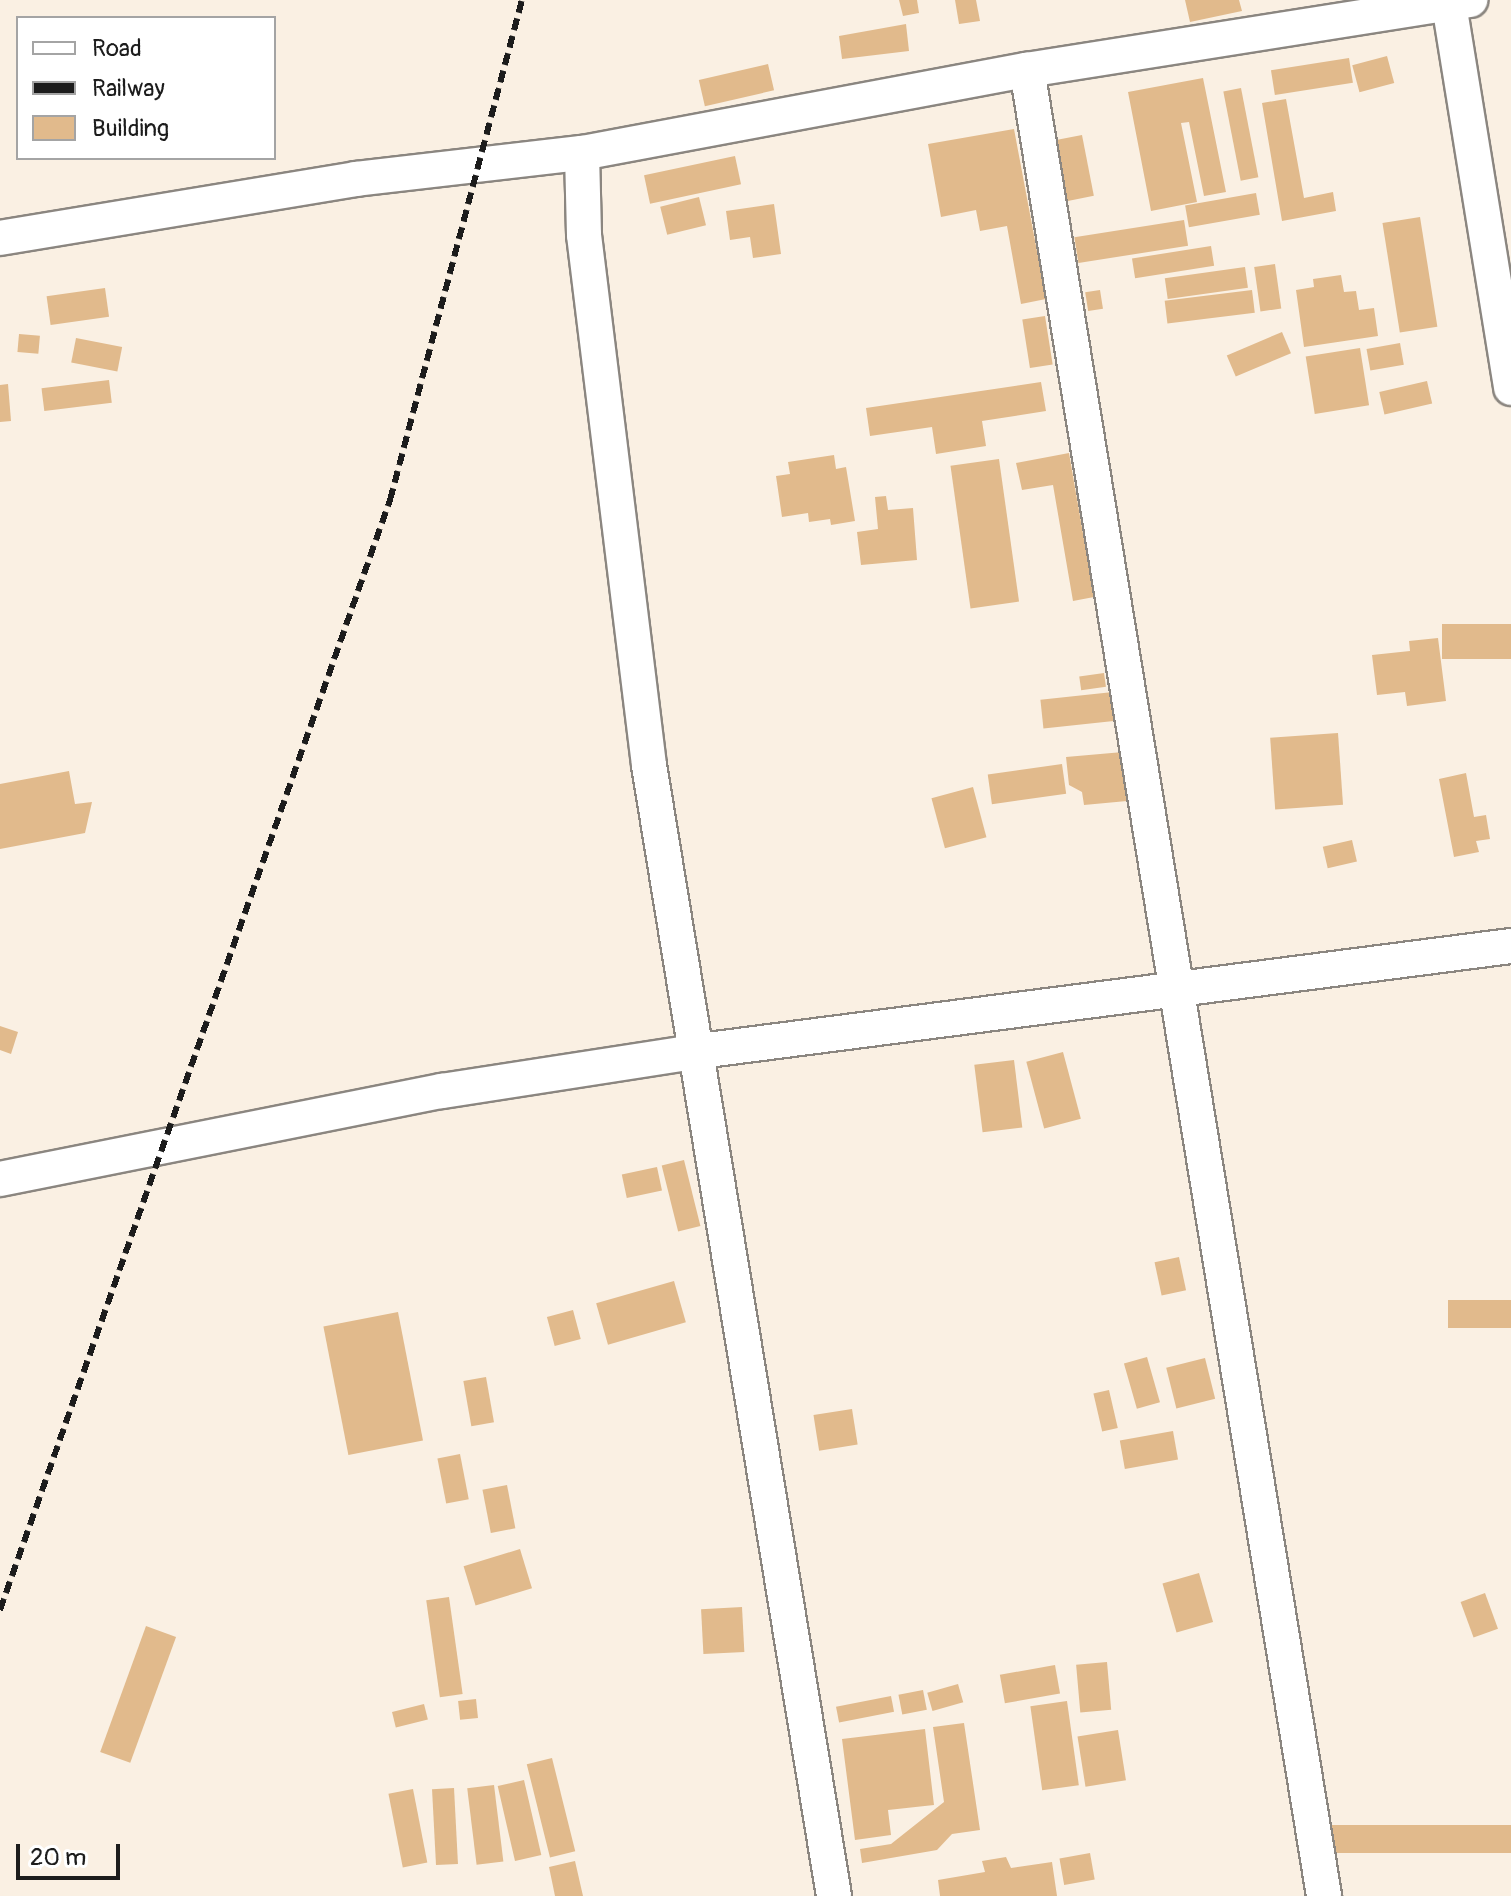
<!DOCTYPE html>
<style>
body{margin:0}
#map{position:relative;width:1511px;height:1896px;overflow:hidden;background:#faf0e3;font-family:Pangolin,sans-serif}
div>[style]{position:absolute}
[style*='--x']{left:calc(var(--x)*1px);top:calc(var(--y)*1px);width:calc(var(--w)*1px);rotate:calc(var(--a)*1deg)}
.building>*{inset:0;background:#e1ba8c;transform-origin:0 0}
.roads{filter:drop-shadow(2px 0 #8b8680) drop-shadow(-2px 0 #8b8680) drop-shadow(0 2px #8b8680) drop-shadow(0 -2px #8b8680)}
.minor>*{height:34px;margin:-17px;padding:0 17px;transform-origin:17px;border-radius:17px;background:#fff}
.rail>*{height:6px;margin-top:-3px;transform-origin:0;background:repeating-linear-gradient(90deg,#1c1c1c 0 12px,transparent 0 18px)}
span{translate:-50% -50%;white-space:nowrap;text-align:center;line-height:1.15;-webkit-text-stroke:7px #fff;paint-order:stroke}
.legend{position:absolute;left:16px;top:16px;width:260px;height:144px;box-sizing:border-box;background:#fff;border:2px solid #a4a4a4;margin:0;padding:10px 14px;list-style:none;font-size:24px;color:#1c1c1c}
.legend li{display:flex;align-items:center;gap:16px;height:40px}
.legend b{width:40px;border:2px solid #a4a4a4}
.scale{position:absolute;left:16px;top:1844px;width:104px;height:36px;box-sizing:border-box;border:4px solid #1c1c1c;border-top:0;padding-left:10px;font-size:24px;line-height:28px;white-space:nowrap;color:#1c1c1c;-webkit-text-stroke:6px #fff;paint-order:stroke}
</style>
<div id="map">
<div class="building">
<div style="clip-path:polygon(899px 0,917px 0,919px 13px,903px 16px)"></div>
<div style="clip-path:polygon(955px 0,976px 0,980px 21px,959px 24px)"></div>
<div style="clip-path:polygon(1185px 0,1239px 0,1242px 11px,1190px 22px)"></div>
<div style="clip-path:polygon(906px 24px,909px 51px,842px 59px,839px 36px)"></div>
<div style="left:1387px;top:56px;width:28px;height:36px;rotate:75deg"></div>
<div style="left:1349px;top:58px;width:25px;height:79px;rotate:81deg"></div>
<div style="left:768px;top:64px;width:27px;height:71px;rotate:77deg"></div>
<div style="clip-path:polygon(1203px 78px,1226px 192px,1204px 196px,1189px 122px,1181px 123px,1197px 202px,1151px 211px,1128px 92px)"></div>
<div style="left:1241px;top:88px;width:91px;height:18px;rotate:79deg"></div>
<div style="clip-path:polygon(1286px 99px,1304px 198px,1333px 192px,1336px 211px,1282px 221px,1262px 103px)"></div>
<div style="clip-path:polygon(1014px 129px,1046px 299px,1021px 304px,1007px 226px,980px 231px,976px 210px,941px 217px,928px 144px)"></div>
<div style="left:1082px;top:135px;width:62px;height:29px;rotate:79deg"></div>
<div style="left:735px;top:156px;width:29px;height:93px;rotate:78deg"></div>
<div style="left:1256px;top:193px;width:22px;height:72px;rotate:80deg"></div>
<div style="left:699px;top:197px;width:29px;height:40px;rotate:76deg"></div>
<div style="clip-path:polygon(774px 204px,781px 254px,753px 258px,750px 237px,730px 240px,726px 211px)"></div>
<div style="left:1420px;top:217px;width:111px;height:38px;rotate:81deg"></div>
<div style="left:1184px;top:220px;width:26px;height:111px;rotate:81deg"></div>
<div style="left:1211px;top:246px;width:20px;height:80px;rotate:81deg"></div>
<div style="left:1275px;top:264px;width:45px;height:21px;rotate:82deg"></div>
<div style="left:1245px;top:267px;width:21px;height:81px;rotate:82deg"></div>
<div style="clip-path:polygon(1341px 275px,1344px 292px,1356px 291px,1359px 310px,1374px 308px,1378px 336px,1304px 347px,1296px 290px,1314px 287px,1313px 279px)"></div>
<div style="left:105px;top:288px;width:29px;height:59px;rotate:82deg"></div>
<div style="left:1100px;top:290px;width:19px;height:15px;rotate:81deg"></div>
<div style="left:1252px;top:290px;width:23px;height:88px;rotate:83deg"></div>
<div style="left:1045px;top:316px;width:49px;height:23px;rotate:81deg"></div>
<div style="left:1282px;top:332px;width:23px;height:60px;rotate:67deg"></div>
<div style="left:19px;top:334px;width:21px;height:18px;rotate:5deg"></div>
<div style="left:76px;top:338px;width:47px;height:25px;rotate:11deg"></div>
<div style="left:1400px;top:343px;width:22px;height:34px;rotate:80deg"></div>
<div style="left:1360px;top:348px;width:58px;height:55px;rotate:81deg"></div>
<div style="left:109px;top:380px;width:23px;height:68px;rotate:83deg"></div>
<div style="left:1427px;top:381px;width:23px;height:49px;rotate:77deg"></div>
<div style="clip-path:polygon(1041px 382px,1046px 411px,982px 421px,986px 446px,936px 454px,932px 427px,870px 436px,866px 408px)"></div>
<div style="clip-path:polygon(8px 384px,11px 421px,0 422px,0 385px)"></div>
<div style="clip-path:polygon(1069px 453px,1094px 597px,1073px 601px,1053px 485px,1022px 490px,1016px 463px)"></div>
<div style="clip-path:polygon(834px 455px,836px 469px,846px 467px,855px 521px,831px 525px,830px 519px,809px 522px,808px 513px,782px 517px,776px 476px,790px 474px,788px 462px)"></div>
<div style="left:999px;top:459px;width:144px;height:49px;rotate:82deg"></div>
<div style="clip-path:polygon(886px 496px,888px 510px,913px 508px,917px 560px,861px 565px,857px 532px,878px 529px,875px 497px)"></div>
<div style="left:1511px;top:624px;width:35px;height:69px;rotate:90deg"></div>
<div style="clip-path:polygon(1438px 638px,1446px 701px,1407px 706px,1405px 692px,1377px 695px,1372px 655px,1410px 651px,1409px 641px)"></div>
<div style="left:1104px;top:673px;width:14px;height:25px;rotate:82deg"></div>
<div style="left:1113px;top:692px;width:29px;height:73px;rotate:84deg"></div>
<div style="left:1338px;top:733px;width:72px;height:68px;rotate:86deg"></div>
<div style="clip-path:polygon(1123px 752px,1127px 801px,1084px 805px,1082px 792px,1069px 785px,1066px 757px)"></div>
<div style="left:1062px;top:764px;width:30px;height:75px;rotate:82deg"></div>
<div style="clip-path:polygon(69px 771px,75px 804px,92px 802px,85px 833px,0 849px,0 784px)"></div>
<div style="clip-path:polygon(1466px 773px,1474px 817px,1486px 815px,1490px 839px,1476px 841px,1479px 852px,1454px 857px,1439px 779px)"></div>
<div style="left:973px;top:787px;width:52px;height:43px;rotate:75deg"></div>
<div style="left:1352px;top:840px;width:22px;height:30px;rotate:77deg"></div>
<div style="clip-path:polygon(0 1026px,18px 1032px,11px 1054px,0 1050px)"></div>
<div style="left:1063px;top:1052px;width:69px;height:38px;rotate:75deg"></div>
<div style="left:1014px;top:1060px;width:68px;height:40px;rotate:83deg"></div>
<div style="left:684px;top:1160px;width:68px;height:23px;rotate:76deg"></div>
<div style="left:657px;top:1167px;width:24px;height:36px;rotate:78deg"></div>
<div style="left:1179px;top:1257px;width:34px;height:25px;rotate:78deg"></div>
<div style="left:674px;top:1281px;width:43px;height:81px;rotate:74deg"></div>
<div style="left:1511px;top:1300px;width:28px;height:63px;rotate:90deg"></div>
<div style="left:573px;top:1310px;width:30px;height:27px;rotate:75deg"></div>
<div style="left:398px;top:1312px;width:131px;height:76px;rotate:79deg"></div>
<div style="left:1147px;top:1357px;width:47px;height:24px;rotate:74deg"></div>
<div style="left:1205px;top:1358px;width:42px;height:40px;rotate:76deg"></div>
<div style="left:486px;top:1377px;width:46px;height:23px;rotate:80deg"></div>
<div style="left:1109px;top:1390px;width:39px;height:16px;rotate:77deg"></div>
<div style="left:852px;top:1409px;width:36px;height:39px;rotate:81deg"></div>
<div style="left:1173px;top:1431px;width:29px;height:54px;rotate:80deg"></div>
<div style="left:460px;top:1454px;width:46px;height:23px;rotate:79deg"></div>
<div style="left:507px;top:1485px;width:44px;height:25px;rotate:79deg"></div>
<div style="left:520px;top:1549px;width:41px;height:59px;rotate:73deg"></div>
<div style="left:1199px;top:1573px;width:51px;height:38px;rotate:74deg"></div>
<div style="left:1485px;top:1593px;width:38px;height:26px;rotate:70deg"></div>
<div style="left:449px;top:1597px;width:98px;height:23px;rotate:82deg"></div>
<div style="left:742px;top:1607px;width:45px;height:41px;rotate:87deg"></div>
<div style="left:146px;top:1626px;width:32px;height:134px;rotate:20deg"></div>
<div style="left:1107px;top:1662px;width:48px;height:31px;rotate:85deg"></div>
<div style="left:1055px;top:1665px;width:29px;height:56px;rotate:80deg"></div>
<div style="left:958px;top:1684px;width:19px;height:32px;rotate:74deg"></div>
<div style="left:923px;top:1690px;width:20px;height:25px;rotate:79deg"></div>
<div style="left:891px;top:1696px;width:16px;height:56px;rotate:79deg"></div>
<div style="left:476px;top:1699px;width:19px;height:18px;rotate:84deg"></div>
<div style="left:1067px;top:1701px;width:85px;height:37px;rotate:82deg"></div>
<div style="left:424px;top:1704px;width:16px;height:33px;rotate:76deg"></div>
<div style="clip-path:polygon(964px 1723px,980px 1830px,952px 1834px,937px 1850px,862px 1863px,860px 1849px,891px 1844px,944px 1802px,933px 1727px)"></div>
<div style="clip-path:polygon(925px 1729px,934px 1805px,888px 1810px,891px 1835px,855px 1840px,842px 1739px)"></div>
<div style="left:1118px;top:1730px;width:51px;height:41px;rotate:81deg"></div>
<div style="left:552px;top:1758px;width:96px;height:26px;rotate:76deg"></div>
<div style="left:524px;top:1780px;width:77px;height:27px;rotate:77deg"></div>
<div style="left:494px;top:1785px;width:77px;height:27px;rotate:83deg"></div>
<div style="left:454px;top:1788px;width:76px;height:22px;rotate:87deg"></div>
<div style="left:413px;top:1789px;width:75px;height:25px;rotate:79deg"></div>
<div style="left:1511px;top:1825px;width:28px;height:180px;rotate:90deg"></div>
<div style="left:1090px;top:1853px;width:27px;height:31px;rotate:80deg"></div>
<div style="clip-path:polygon(1006px 1857px,1011px 1868px,1052px 1862px,1057px 1896px,940px 1896px,938px 1880px,985px 1872px,982px 1861px)"></div>
<div style="clip-path:polygon(575px 1861px,583px 1896px,555px 1896px,549px 1867px)"></div>
</div>
<div class="roads">
<div class="minor">
<div style="--x:1449;--y:4;--w:389;--a:80.8"></div>
<div style="--x:1027;--y:70;--w:1850;--a:80.76"></div>
<div style="--x:582;--y:153;--w:82;--a:88.6"></div>
<div style="--x:584;--y:235;--w:534;--a:83.01"></div>
<div style="--x:649;--y:765;--w:1146;--a:80.71"></div>
<div style="--x:0;--y:238;--w:361;--a:-9.4"></div>
<div style="--x:356;--y:179;--w:227;--a:-6.6"></div>
<div style="--x:582;--y:153;--w:453;--a:-10.6"></div>
<div style="--x:1027;--y:70;--w:449;--a:-9"></div>
<div style="--x:0;--y:1179;--w:451;--a:-11.3"></div>
<div style="--x:442;--y:1091;--w:261;--a:-8.8"></div>
<div style="--x:700;--y:1051;--w:818;--a:-7.38"></div>
</div>
</div>
<div class="rail">
<div style="--x:0;--y:1610;--w:1177;--a:-70.64"></div>
<div style="--x:390;--y:500;--w:517;--a:-75.21"></div>
</div>
<ul class="legend">
<li><b style="height:10px;background:#fff"></b>Road</li>
<li><b style="height:10px;background:#1c1c1c"></b>Railway</li>
<li><b style="height:22px;background:#e1ba8c"></b>Building</li>
</ul>
<div class="scale">20 m</div>
</div>
